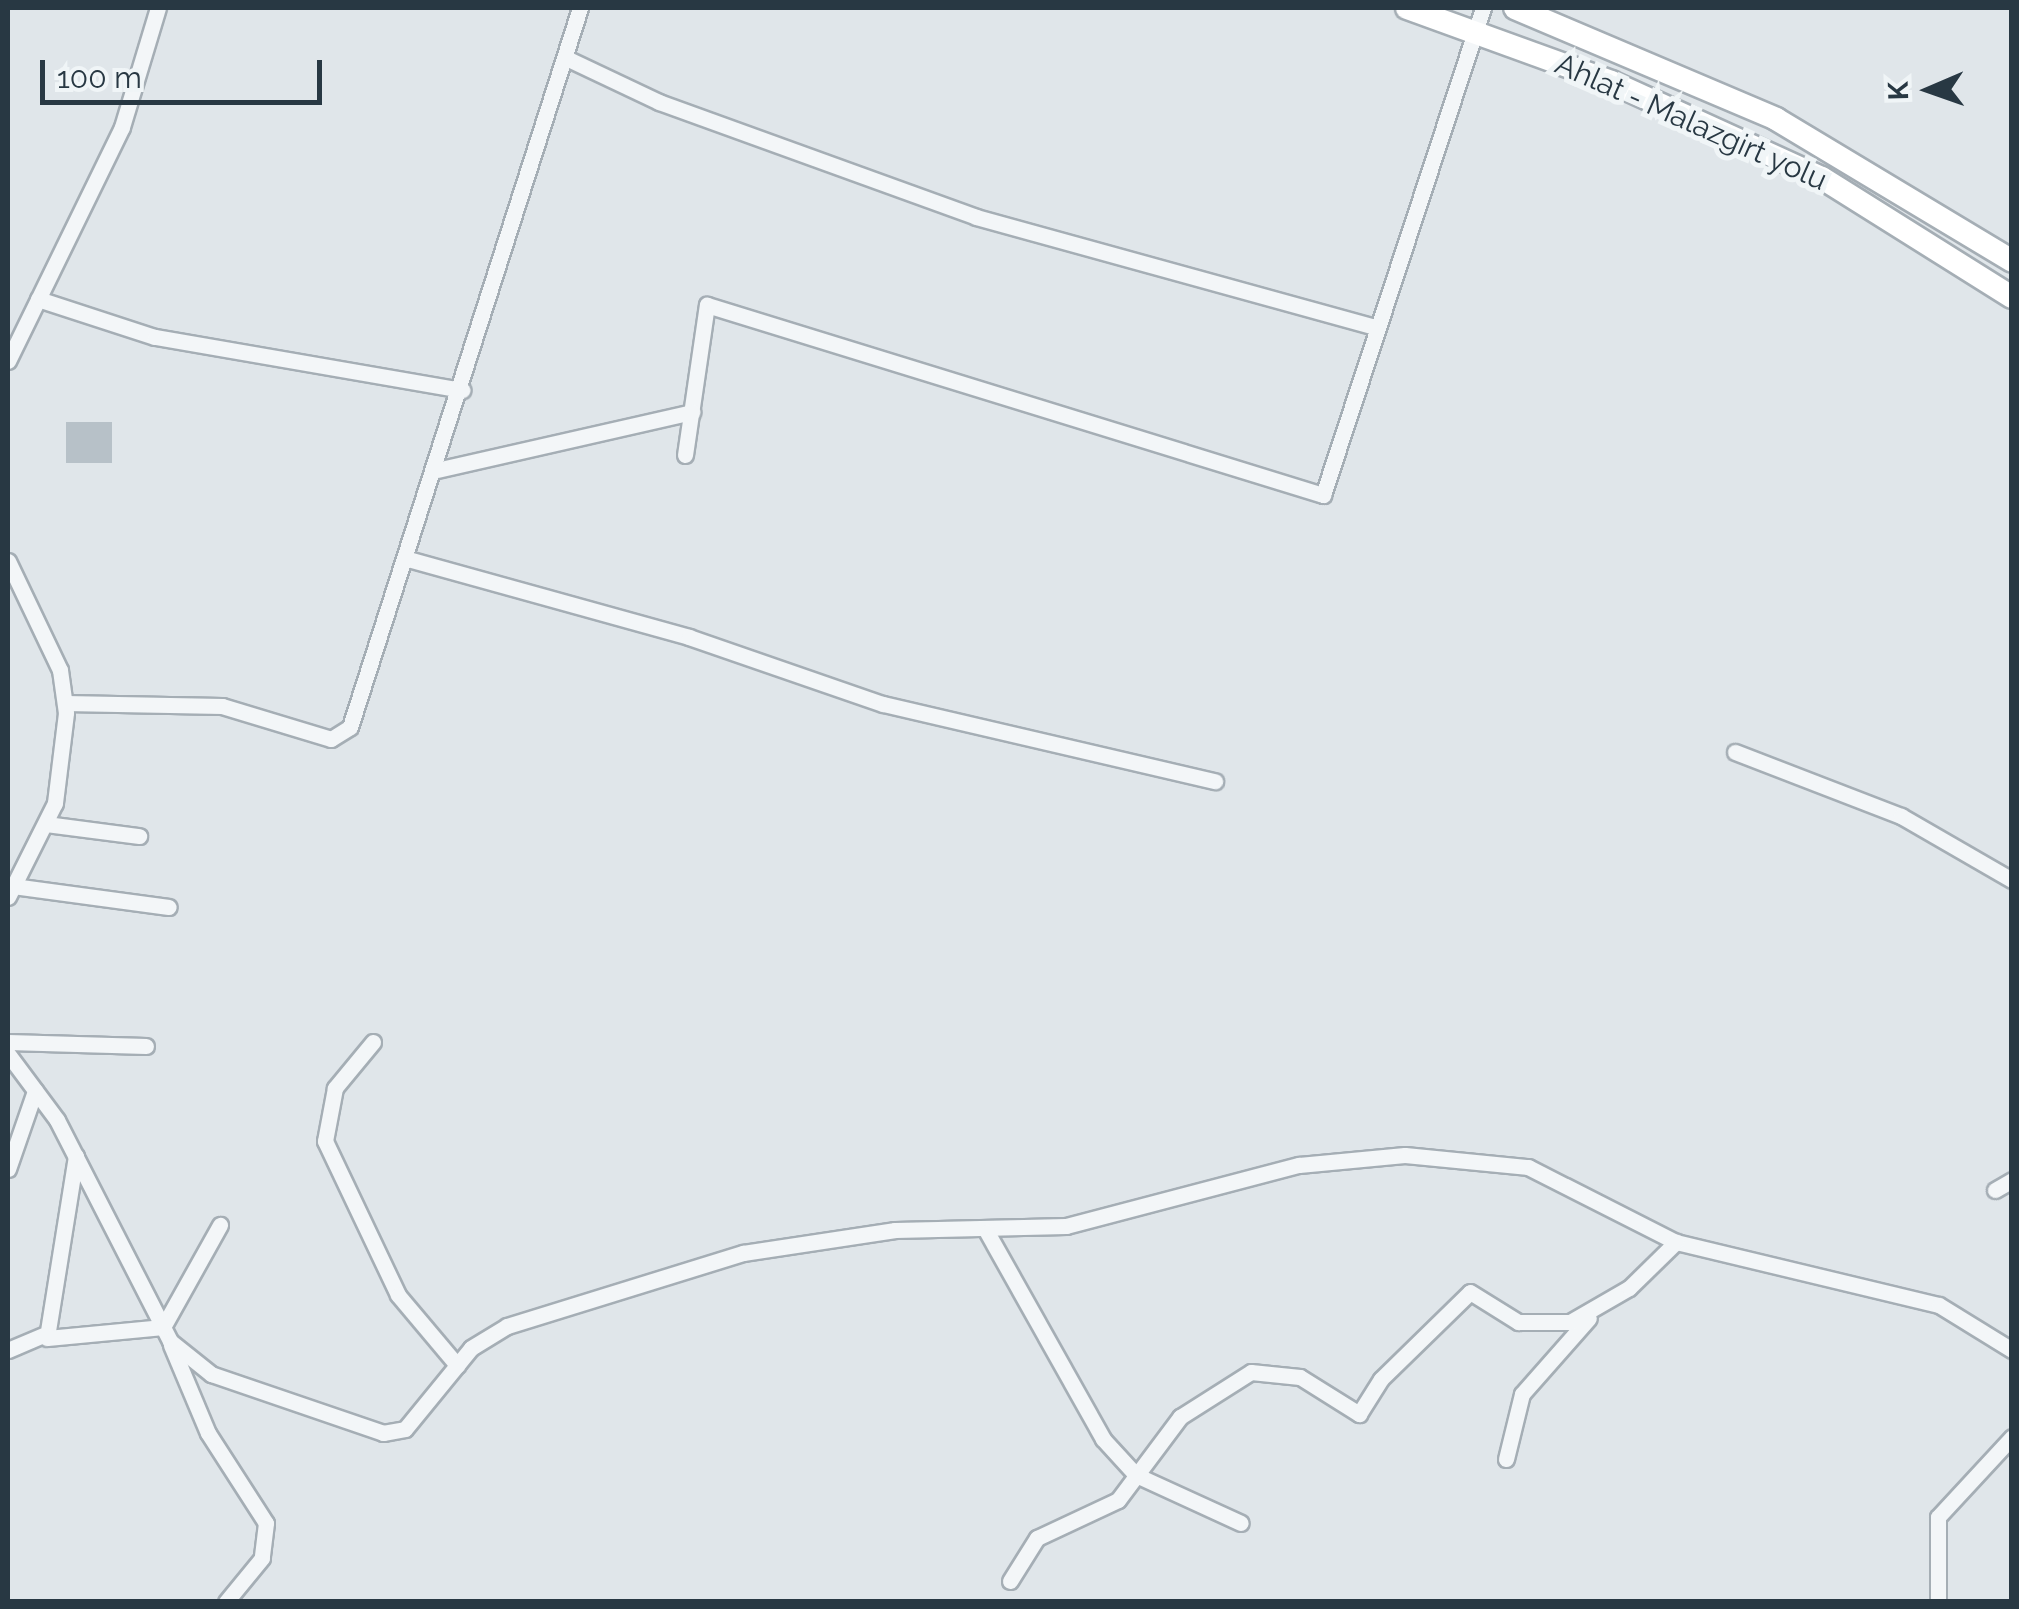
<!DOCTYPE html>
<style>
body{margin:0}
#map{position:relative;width:2019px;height:1609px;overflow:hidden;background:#e0e6ea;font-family:Raleway,sans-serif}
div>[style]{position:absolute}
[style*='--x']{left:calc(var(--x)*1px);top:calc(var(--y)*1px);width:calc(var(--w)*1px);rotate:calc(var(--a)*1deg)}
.building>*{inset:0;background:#b7c1c8;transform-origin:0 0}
.roads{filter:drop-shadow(2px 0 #a5aeb5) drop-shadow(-2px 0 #a5aeb5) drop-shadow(0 2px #a5aeb5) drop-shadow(0 -2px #a5aeb5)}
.street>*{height:15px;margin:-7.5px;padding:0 7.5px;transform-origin:7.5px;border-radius:7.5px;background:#f3f6f8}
.secondary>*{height:22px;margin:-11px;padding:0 11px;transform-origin:11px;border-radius:11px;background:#fff}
span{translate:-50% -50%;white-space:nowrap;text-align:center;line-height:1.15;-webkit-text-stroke:10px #f0f5f7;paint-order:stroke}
.street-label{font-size:30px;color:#283843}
.frame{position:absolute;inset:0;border:10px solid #283843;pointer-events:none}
.north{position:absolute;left:1879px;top:40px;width:100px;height:100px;-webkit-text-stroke:8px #f0f5f7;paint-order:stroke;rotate:268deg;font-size:28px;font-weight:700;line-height:40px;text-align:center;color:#283843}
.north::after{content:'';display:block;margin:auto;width:35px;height:45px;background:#283843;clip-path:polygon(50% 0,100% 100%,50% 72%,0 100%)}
.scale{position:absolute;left:40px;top:60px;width:282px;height:45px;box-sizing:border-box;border:5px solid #283843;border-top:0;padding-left:12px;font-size:30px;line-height:35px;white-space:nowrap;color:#283843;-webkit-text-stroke:8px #f0f5f7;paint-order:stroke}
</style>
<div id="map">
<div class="building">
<div style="left:66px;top:422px;width:46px;height:41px"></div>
</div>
<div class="roads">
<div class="street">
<div style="--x:566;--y:58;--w:103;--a:25.3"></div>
<div style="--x:659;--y:102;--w:337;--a:19.9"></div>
<div style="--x:976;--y:217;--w:412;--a:15.4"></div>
<div style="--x:38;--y:299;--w:123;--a:18"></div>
<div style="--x:155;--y:337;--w:312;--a:9.8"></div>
<div style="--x:8;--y:361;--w:260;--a:-64"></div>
<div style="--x:122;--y:127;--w:124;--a:-73.2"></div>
<div style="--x:685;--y:455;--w:152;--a:-81.7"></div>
<div style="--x:707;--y:305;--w:645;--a:17.14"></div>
<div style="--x:1323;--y:495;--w:513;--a:-71.81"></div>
<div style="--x:437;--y:470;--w:262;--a:-12.8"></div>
<div style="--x:408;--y:559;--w:292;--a:15.5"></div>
<div style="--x:689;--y:637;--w:205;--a:19.1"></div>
<div style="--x:883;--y:704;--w:341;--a:13.1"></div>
<div style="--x:8;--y:561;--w:121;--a:64.5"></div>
<div style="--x:60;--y:670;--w:43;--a:82.1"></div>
<div style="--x:66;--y:713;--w:91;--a:97"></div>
<div style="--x:55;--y:803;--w:105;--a:116.6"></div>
<div style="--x:65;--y:703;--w:157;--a:1.1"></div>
<div style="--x:222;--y:706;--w:114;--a:16.8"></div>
<div style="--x:331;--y:739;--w:22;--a:-32"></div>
<div style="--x:350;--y:727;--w:755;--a:-72.26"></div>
<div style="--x:1735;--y:752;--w:178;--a:21.1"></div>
<div style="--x:1901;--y:816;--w:128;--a:30"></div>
<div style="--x:46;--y:824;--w:94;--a:7.4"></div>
<div style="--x:13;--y:886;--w:157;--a:7.7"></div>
<div style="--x:8;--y:1042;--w:138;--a:1.7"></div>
<div style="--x:373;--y:1042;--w:60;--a:129.6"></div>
<div style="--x:335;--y:1088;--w:54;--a:100.7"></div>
<div style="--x:325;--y:1141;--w:170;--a:64.6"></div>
<div style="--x:398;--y:1295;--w:92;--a:49.9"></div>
<div style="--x:8;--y:1054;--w:82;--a:53.4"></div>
<div style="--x:57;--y:1120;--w:248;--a:62.9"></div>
<div style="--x:170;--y:1341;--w:53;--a:38.8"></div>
<div style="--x:211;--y:1374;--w:182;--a:18.9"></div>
<div style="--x:383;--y:1433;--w:22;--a:-10"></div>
<div style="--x:405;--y:1429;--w:104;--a:-50.8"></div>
<div style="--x:471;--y:1348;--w:42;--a:-31.4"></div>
<div style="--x:507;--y:1326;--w:247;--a:-17.2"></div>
<div style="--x:743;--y:1253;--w:154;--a:-8.6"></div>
<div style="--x:895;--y:1230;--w:171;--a:-1.3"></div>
<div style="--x:1066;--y:1226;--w:241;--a:-14.7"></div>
<div style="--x:1299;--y:1165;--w:106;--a:-5.4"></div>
<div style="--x:1405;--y:1155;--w:124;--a:5.6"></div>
<div style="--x:1528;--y:1167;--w:166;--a:26.9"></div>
<div style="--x:1676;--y:1242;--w:270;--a:13.5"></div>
<div style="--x:1939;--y:1305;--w:86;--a:31.7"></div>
<div style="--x:76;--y:1156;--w:184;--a:99.1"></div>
<div style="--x:47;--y:1338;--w:117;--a:-5.4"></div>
<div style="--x:163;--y:1327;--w:117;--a:-60.8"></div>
<div style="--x:8;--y:1169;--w:83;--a:-70.9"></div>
<div style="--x:1995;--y:1190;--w:20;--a:-30"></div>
<div style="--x:987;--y:1232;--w:237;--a:60.7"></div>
<div style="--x:1103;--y:1439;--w:49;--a:47.5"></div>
<div style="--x:1136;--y:1475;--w:115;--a:24.6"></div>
<div style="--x:171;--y:1345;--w:95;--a:67.2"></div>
<div style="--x:208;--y:1433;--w:107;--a:57.2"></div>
<div style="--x:266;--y:1523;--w:35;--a:97"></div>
<div style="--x:262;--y:1558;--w:57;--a:129.3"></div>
<div style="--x:8;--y:1350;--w:38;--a:-23"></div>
<div style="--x:1506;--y:1459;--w:67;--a:-76.2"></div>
<div style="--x:1522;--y:1394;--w:101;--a:-48.6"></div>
<div style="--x:1010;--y:1581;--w:51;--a:-57.9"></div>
<div style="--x:1037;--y:1538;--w:89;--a:-25.1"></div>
<div style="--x:1118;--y:1500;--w:104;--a:-53.2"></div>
<div style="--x:1180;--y:1417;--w:84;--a:-32.4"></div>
<div style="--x:1251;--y:1372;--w:49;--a:5.8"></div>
<div style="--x:1300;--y:1377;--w:70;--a:32.1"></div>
<div style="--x:1359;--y:1414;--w:41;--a:-57.8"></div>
<div style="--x:1381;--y:1379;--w:124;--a:-44.3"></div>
<div style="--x:1470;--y:1292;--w:57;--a:32"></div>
<div style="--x:1518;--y:1322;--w:52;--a:0"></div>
<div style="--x:1570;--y:1322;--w:68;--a:-30"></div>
<div style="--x:1629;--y:1288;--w:66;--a:-44.4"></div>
<div style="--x:1938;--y:1602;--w:85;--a:-90"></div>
<div style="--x:1938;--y:1517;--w:109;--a:-47.2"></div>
</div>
<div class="secondary">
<div style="--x:1407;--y:8;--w:217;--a:19.9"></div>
<div style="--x:1611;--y:82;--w:232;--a:24.5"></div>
<div style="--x:1822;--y:178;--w:224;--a:32.1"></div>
<div style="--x:1515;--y:8;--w:284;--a:23"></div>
<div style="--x:1776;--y:119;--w:275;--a:31"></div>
</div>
</div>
<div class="street-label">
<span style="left:1691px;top:122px;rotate:24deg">Ahlat - Malazgirt yolu</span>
</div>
<div class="frame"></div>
<div class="north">K</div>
<div class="scale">100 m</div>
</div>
